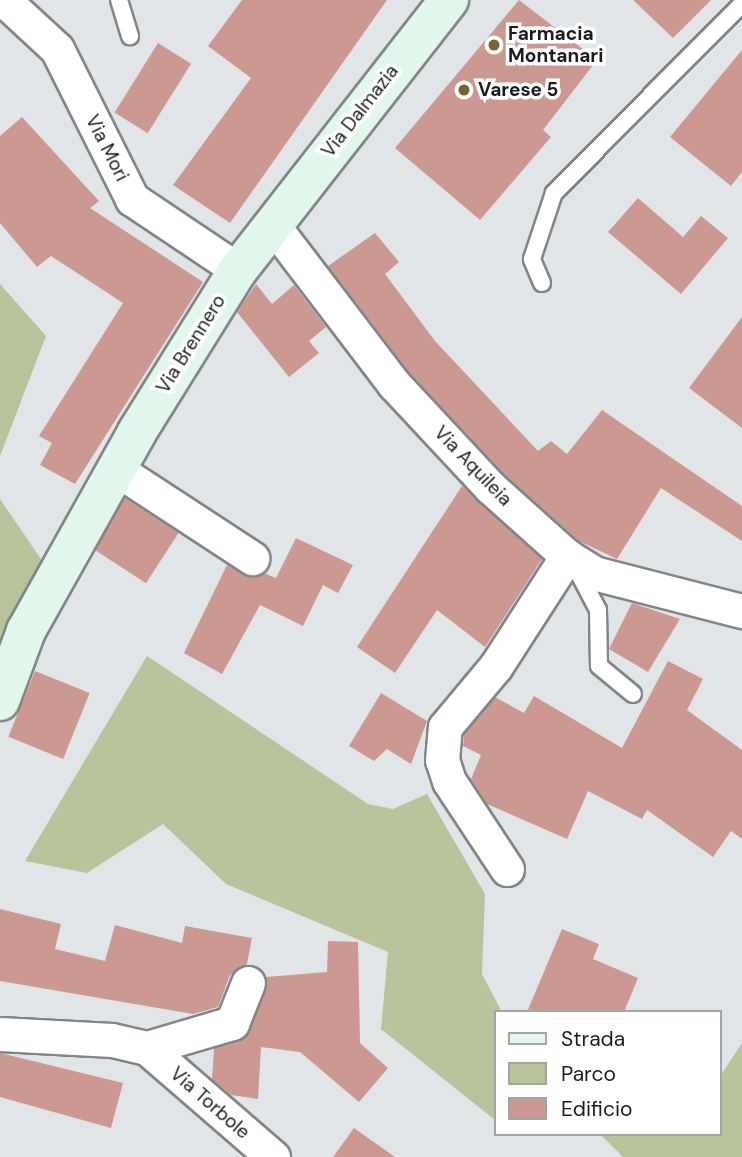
<!DOCTYPE html>
<style>
body{margin:0}
#map{position:relative;width:742px;height:1157px;overflow:hidden;background:#e2e5e8;font-family:"DM Sans",sans-serif}
div>[style]{position:absolute}
[style*='--x']{left:calc(var(--x)*1px);top:calc(var(--y)*1px);width:calc(var(--w)*1px);rotate:calc(var(--a)*1deg)}
.green>*{inset:0;background:#b8c39c}
.building>*{inset:0;background:#cc9892;transform-origin:0 0}
.roads{filter:drop-shadow(2px 0 #828587) drop-shadow(-2px 0 #828587) drop-shadow(0 2px #828587) drop-shadow(0 -2px #828587)}
.lane>*{height:16px;margin:-8px;padding:0 8px;transform-origin:8px;border-radius:8px;background:#fff}
.street>*{height:33px;margin:-16.5px;padding:0 16.5px;transform-origin:16.5px;border-radius:16.5px;background:#fff}
.secondary>*{height:38px;margin:-19px;padding:0 19px;transform-origin:19px;border-radius:19px;background:#e2f7eb}
.dots>*{width:19px;height:19px;translate:-50% -50%;box-sizing:border-box;border:4px solid #fff;border-radius:50%}
span{translate:-50% -50%;white-space:nowrap;text-align:center;line-height:1.15;-webkit-text-stroke:7px #fff;paint-order:stroke}
.poi-label{font-size:19px;color:#1a1b1c;font-weight:700}
.left{translate:0 -50%;text-align:left}
.street-label{font-size:19px;color:#1a1b1c}
.legend{position:absolute;left:494px;top:1010px;width:228px;height:126px;box-sizing:border-box;background:#fff;border:2px solid #a3a4a4;margin:0;padding:9px 12px;list-style:none;font-size:21px;color:#1a1b1c}
.legend li{display:flex;align-items:center;gap:14px;height:35px}
.legend b{width:35px;border:2px solid #a3a4a4}
</style>
<div id="map">
<div class="green">
<div style="clip-path:polygon(0 284px,46px 336px,0 456px)"></div>
<div style="clip-path:polygon(0 499px,43px 562px,0 671px)"></div>
<div style="clip-path:polygon(147px 656px,368px 804px,393px 809px,427px 794px,485px 894px,482px 974px,502px 1012px,495px 1012px,495px 1120px,381px 1029px,388px 952px,226px 884px,163px 824px,87px 873px,25px 861px)"></div>
<div style="clip-path:polygon(742px 1043px,742px 1157px,623px 1157px,600px 1134px,719px 1134px,719px 1078px)"></div>
</div>
<div class="building">
<div style="clip-path:polygon(242px 0,387px 0,230px 223px,173px 185px,251px 78px,208px 46px)"></div>
<div style="clip-path:polygon(519px 0,597px 60px,543px 130px,551px 137px,480px 220px,395px 148px)"></div>
<div style="clip-path:polygon(633px 0,711px 0,673px 38px)"></div>
<div style="left:158px;top:43px;width:39px;height:82px;rotate:32deg"></div>
<div style="clip-path:polygon(742px 50px,742px 172px,731px 186px,670px 137px)"></div>
<div style="clip-path:polygon(22px 117px,99px 201px,90px 208px,203px 282px,75px 484px,40px 465px,52px 443px,39px 436px,123px 303px,51px 256px,37px 267px,0 223px,0 136px)"></div>
<div style="clip-path:polygon(638px 198px,683px 237px,701px 216px,728px 238px,681px 294px,608px 232px)"></div>
<div style="clip-path:polygon(375px 233px,399px 262px,385px 274px,435px 341px,538px 451px,551px 441px,567px 454px,602px 410px,742px 506px,742px 541px,661px 488px,617px 559px,579px 541px,503px 473px,409px 372px,328px 266px)"></div>
<div style="clip-path:polygon(256px 284px,272px 304px,294px 285px,326px 327px,309px 341px,319px 353px,289px 377px,237px 312px)"></div>
<div style="clip-path:polygon(742px 317px,742px 428px,689px 388px)"></div>
<div style="clip-path:polygon(462px 486px,542px 559px,485px 647px,437px 610px,395px 673px,357px 647px)"></div>
<div style="left:125px;top:498px;width:64px;height:60px;rotate:33deg"></div>
<div style="clip-path:polygon(296px 538px,353px 565px,338px 593px,323px 585px,303px 626px,260px 605px,222px 674px,184px 653px,227px 565px,250px 577px,264px 573px,276px 578px)"></div>
<div style="clip-path:polygon(632px 603px,680px 619px,648px 672px,609px 649px)"></div>
<div style="clip-path:polygon(668px 661px,703px 679px,687px 710px,742px 750px,742px 839px,731px 831px,713px 857px,647px 810px,642px 819px,588px 791px,567px 839px,487px 804px,471px 779px,481px 755px,463px 746px,464px 735px,495px 697px,524px 713px,534px 696px,622px 748px)"></div>
<div style="left:35px;top:671px;width:59px;height:71px;rotate:22deg"></div>
<div style="clip-path:polygon(381px 693px,427px 721px,411px 764px,387px 749px,374px 761px,349px 746px)"></div>
<div style="clip-path:polygon(0 909px,61px 924px,55px 949px,105px 961px,115px 925px,182px 943px,185px 926px,252px 938px,247px 964px,230px 975px,218px 1007px,193px 1014px,0 981px)"></div>
<div style="clip-path:polygon(562px 929px,599px 944px,593px 959px,638px 978px,624px 1012px,527px 1012px)"></div>
<div style="clip-path:polygon(328px 941px,358px 942px,360px 1043px,388px 1068px,359px 1102px,300px 1052px,261px 1047px,258px 1099px,231px 1095px,212px 1079px,214px 1048px,245px 1037px,266px 977px,327px 972px)"></div>
<div style="clip-path:polygon(0 1053px,123px 1083px,111px 1128px,0 1097px)"></div>
<div style="clip-path:polygon(354px 1128px,395px 1157px,333px 1157px)"></div>
</div>
<div class="roads">
<div class="lane">
<div style="--x:119;--y:0;--w:38;--a:73"></div>
<div style="--x:542;--y:283;--w:26;--a:-113"></div>
<div style="--x:532;--y:259;--w:70;--a:-71.6"></div>
<div style="--x:554;--y:193;--w:267;--a:-45.2"></div>
<div style="--x:578;--y:572;--w:43;--a:62.2"></div>
<div style="--x:598;--y:610;--w:56;--a:89"></div>
<div style="--x:599;--y:666;--w:44;--a:39.5"></div>
</div>
<div class="street">
<div style="--x:4;--y:0;--w:72;--a:42.8"></div>
<div style="--x:57;--y:49;--w:168;--a:63.4"></div>
<div style="--x:132;--y:199;--w:128;--a:33.8"></div>
<div style="--x:272;--y:224;--w:201;--a:52.7"></div>
<div style="--x:394;--y:384;--w:141;--a:47"></div>
<div style="--x:490;--y:487;--w:103;--a:41.9"></div>
<div style="--x:567;--y:556;--w:32;--a:32"></div>
<div style="--x:594;--y:573;--w:153;--a:14.4"></div>
<div style="--x:116;--y:469;--w:163;--a:33.2"></div>
<div style="--x:507;--y:869;--w:105;--a:-123.4"></div>
<div style="--x:449;--y:781;--w:22;--a:-108"></div>
<div style="--x:442;--y:760;--w:33;--a:-85"></div>
<div style="--x:445;--y:727;--w:80;--a:-50.1"></div>
<div style="--x:496;--y:666;--w:131;--a:-57.2"></div>
<div style="--x:0;--y:1034;--w:112;--a:3.1"></div>
<div style="--x:112;--y:1040;--w:36;--a:13"></div>
<div style="--x:147;--y:1048;--w:167;--a:40.9"></div>
<div style="--x:147;--y:1048;--w:89;--a:-16.4"></div>
<div style="--x:232;--y:1023;--w:43;--a:-68.2"></div>
</div>
<div class="secondary">
<div style="--x:0;--y:701;--w:75;--a:-69.6"></div>
<div style="--x:26;--y:631;--w:228;--a:-60.8"></div>
<div style="--x:137;--y:432;--w:191;--a:-58.1"></div>
<div style="--x:238;--y:270;--w:343;--a:-52"></div>
</div>
</div>
<div class="dots">
<div style="left:494px;top:45px;background:#7a6232"></div>
<div style="left:464px;top:90px;background:#7a6232"></div>
</div>
<div class="poi-label">
<span class="left" style="left:508px;top:45px">Farmacia<br>Montanari</span>
<span class="left" style="left:478px;top:90px">Varese 5</span>
</div>
<div class="street-label">
<span style="left:360px;top:111px;rotate:-52deg">Via Dalmazia</span>
<span style="left:107px;top:148px;rotate:63deg">Via Mori</span>
<span style="left:191px;top:344px;rotate:-58deg">Via Brennero</span>
<span style="left:473px;top:466px;rotate:46deg">Via Aquileia</span>
<span style="left:210px;top:1103px;rotate:41deg">Via Torbole</span>
</div>
<ul class="legend">
<li><b style="height:9px;background:#e2f7eb"></b>Strada</li>
<li><b style="height:19px;background:#b8c39c"></b>Parco</li>
<li><b style="height:19px;background:#cc9892"></b>Edificio</li>
</ul>
</div>
